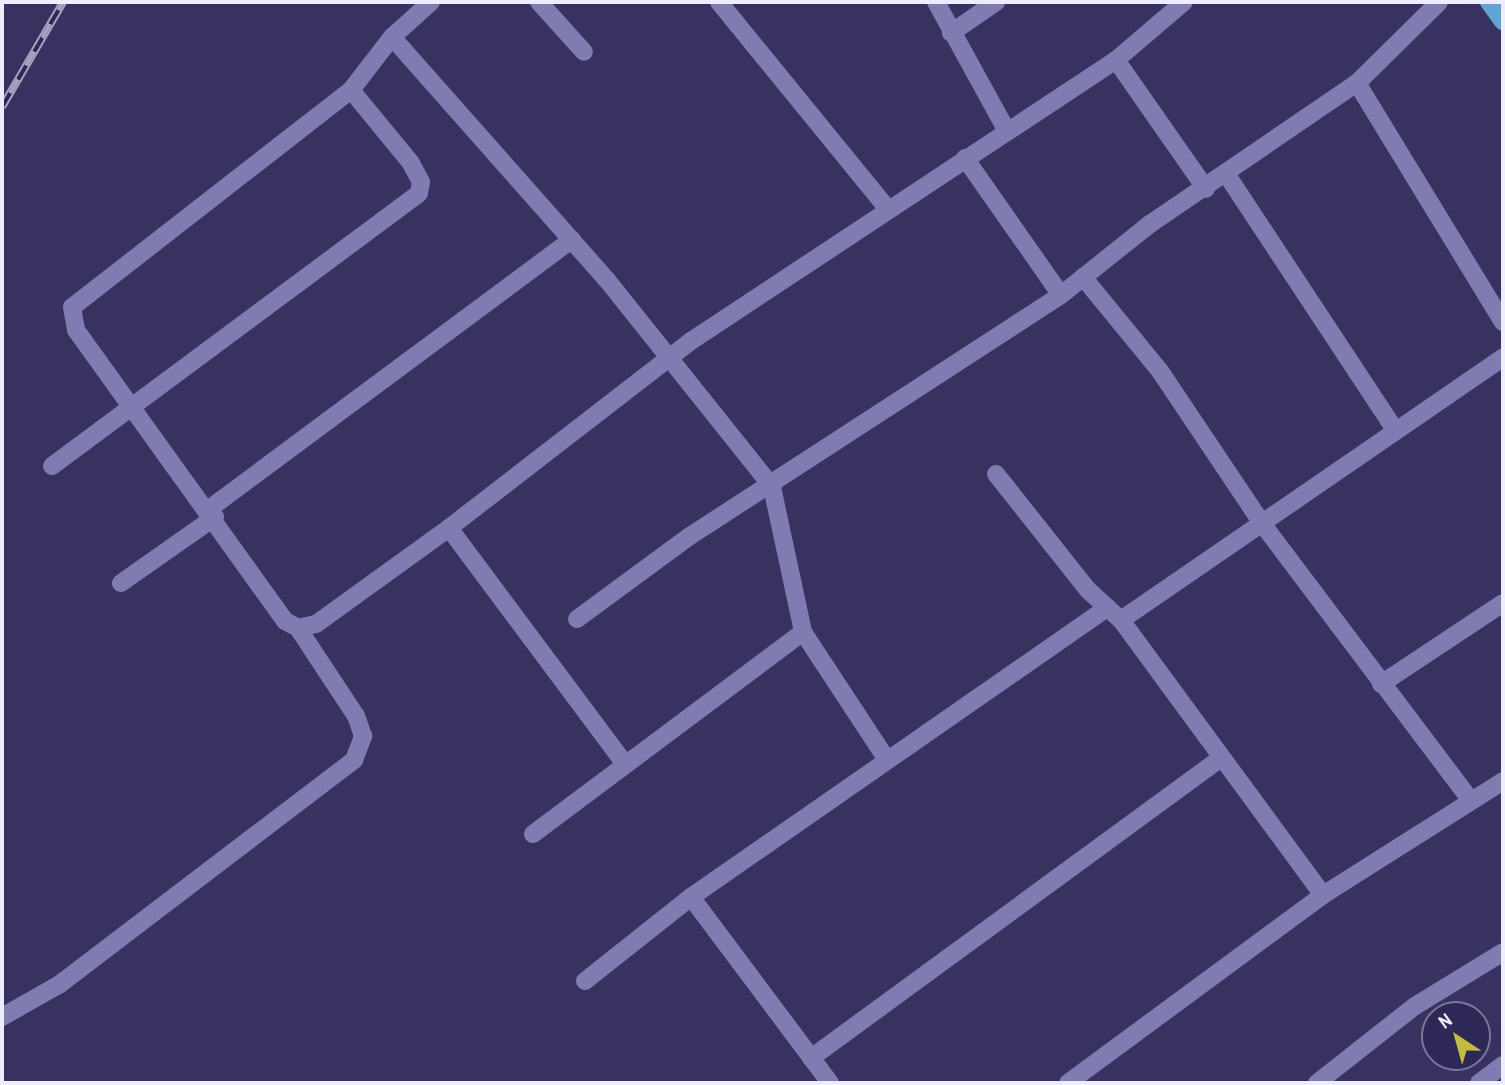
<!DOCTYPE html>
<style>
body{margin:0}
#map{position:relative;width:1505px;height:1085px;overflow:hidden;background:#383261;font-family:"Archivo Narrow",sans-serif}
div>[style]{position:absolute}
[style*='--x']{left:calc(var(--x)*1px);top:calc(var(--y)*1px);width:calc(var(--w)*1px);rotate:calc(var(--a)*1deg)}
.minor>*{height:18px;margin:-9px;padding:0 9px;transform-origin:9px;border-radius:9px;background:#807cb2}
.major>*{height:18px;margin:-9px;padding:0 9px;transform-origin:9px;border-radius:9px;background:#5ea4d4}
.rail>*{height:8px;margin-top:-4px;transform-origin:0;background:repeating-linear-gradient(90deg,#2e2856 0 16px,#a6a3c1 0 32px);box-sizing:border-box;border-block:2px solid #a6a3c1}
span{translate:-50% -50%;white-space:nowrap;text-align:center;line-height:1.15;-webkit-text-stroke:7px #2e2856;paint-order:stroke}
.frame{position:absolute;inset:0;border:4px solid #ededff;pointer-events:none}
.north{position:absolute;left:1421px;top:1001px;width:70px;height:70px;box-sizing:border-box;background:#2e2856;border:2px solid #7a779a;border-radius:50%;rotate:324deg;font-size:19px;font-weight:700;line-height:28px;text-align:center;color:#ededff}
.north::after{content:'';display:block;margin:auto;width:24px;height:32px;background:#c2bd3f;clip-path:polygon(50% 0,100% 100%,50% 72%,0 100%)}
</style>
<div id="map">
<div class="minor">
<div style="--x:431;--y:2;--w:52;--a:138.1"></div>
<div style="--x:392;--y:37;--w:67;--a:127.7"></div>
<div style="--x:351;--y:90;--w:353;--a:142.1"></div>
<div style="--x:72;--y:307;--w:23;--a:80"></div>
<div style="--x:76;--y:330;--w:358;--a:54.3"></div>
<div style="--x:285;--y:621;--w:15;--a:28"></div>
<div style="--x:298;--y:628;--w:18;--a:-13"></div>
<div style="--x:316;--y:624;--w:164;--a:-35.8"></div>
<div style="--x:449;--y:528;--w:306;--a:-37.7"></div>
<div style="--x:691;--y:341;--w:509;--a:-33.47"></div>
<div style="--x:1116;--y:60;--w:89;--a:-40.5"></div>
<div style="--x:539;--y:2;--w:67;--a:48"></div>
<div style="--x:719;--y:2;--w:264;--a:50.8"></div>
<div style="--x:936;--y:2;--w:147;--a:61.2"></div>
<div style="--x:951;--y:33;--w:55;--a:-34.6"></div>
<div style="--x:392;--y:37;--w:324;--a:48.5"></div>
<div style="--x:607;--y:280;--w:265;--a:51.4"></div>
<div style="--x:772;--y:487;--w:148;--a:77.9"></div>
<div style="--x:803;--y:632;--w:153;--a:56.7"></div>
<div style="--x:1116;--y:60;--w:157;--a:55.1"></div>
<div style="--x:1357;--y:83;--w:280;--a:58.6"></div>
<div style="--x:965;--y:158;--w:167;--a:55"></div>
<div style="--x:1227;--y:175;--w:305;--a:56.6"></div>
<div style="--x:1083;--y:277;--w:122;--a:50.7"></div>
<div style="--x:1160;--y:371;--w:182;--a:56.2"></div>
<div style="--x:1261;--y:522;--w:347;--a:53"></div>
<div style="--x:52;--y:466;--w:457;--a:-36.6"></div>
<div style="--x:419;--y:193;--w:11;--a:-80"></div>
<div style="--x:421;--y:182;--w:21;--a:-118"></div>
<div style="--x:411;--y:163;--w:94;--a:-129.4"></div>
<div style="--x:996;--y:474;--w:148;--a:51.6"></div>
<div style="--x:1088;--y:590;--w:45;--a:42.3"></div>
<div style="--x:1121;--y:620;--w:341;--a:53.7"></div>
<div style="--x:209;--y:509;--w:452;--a:-36.6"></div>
<div style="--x:449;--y:528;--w:294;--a:53.3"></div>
<div style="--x:121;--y:583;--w:115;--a:-35.1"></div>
<div style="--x:577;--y:619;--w:140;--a:-36.3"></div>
<div style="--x:690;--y:536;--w:442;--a:-33"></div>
<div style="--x:1061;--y:295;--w:114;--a:-38.6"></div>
<div style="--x:1150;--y:224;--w:250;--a:-34.3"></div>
<div style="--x:1357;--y:83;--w:115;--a:-44.6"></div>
<div style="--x:1121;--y:620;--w:464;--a:-34.5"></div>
<div style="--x:1381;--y:684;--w:146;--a:-33.6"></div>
<div style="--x:533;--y:834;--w:337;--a:-36.8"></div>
<div style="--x:691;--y:897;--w:232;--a:53.2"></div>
<div style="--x:585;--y:981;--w:135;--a:-38.4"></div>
<div style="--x:691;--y:897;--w:507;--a:-34.79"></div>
<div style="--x:2;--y:1017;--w:67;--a:-29.6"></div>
<div style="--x:60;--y:984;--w:370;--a:-37.3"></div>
<div style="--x:354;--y:760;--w:26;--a:-69"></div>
<div style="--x:363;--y:736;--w:21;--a:-109"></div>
<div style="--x:356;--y:716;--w:105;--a:-123.4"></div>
<div style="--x:811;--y:1058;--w:508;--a:-36.19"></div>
<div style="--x:1068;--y:1083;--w:317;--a:-36.4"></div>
<div style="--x:1323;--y:895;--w:213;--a:-32.3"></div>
<div style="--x:1317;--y:1083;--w:125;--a:-38.2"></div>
<div style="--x:1415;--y:1006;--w:103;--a:-31.5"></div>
<div style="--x:1479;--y:1083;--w:30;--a:-37"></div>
</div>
<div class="major">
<div style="--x:1489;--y:2;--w:24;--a:54"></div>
</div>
<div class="rail">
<div style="--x:2;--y:107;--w:121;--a:-59.8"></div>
</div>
<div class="frame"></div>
<div class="north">N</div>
</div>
